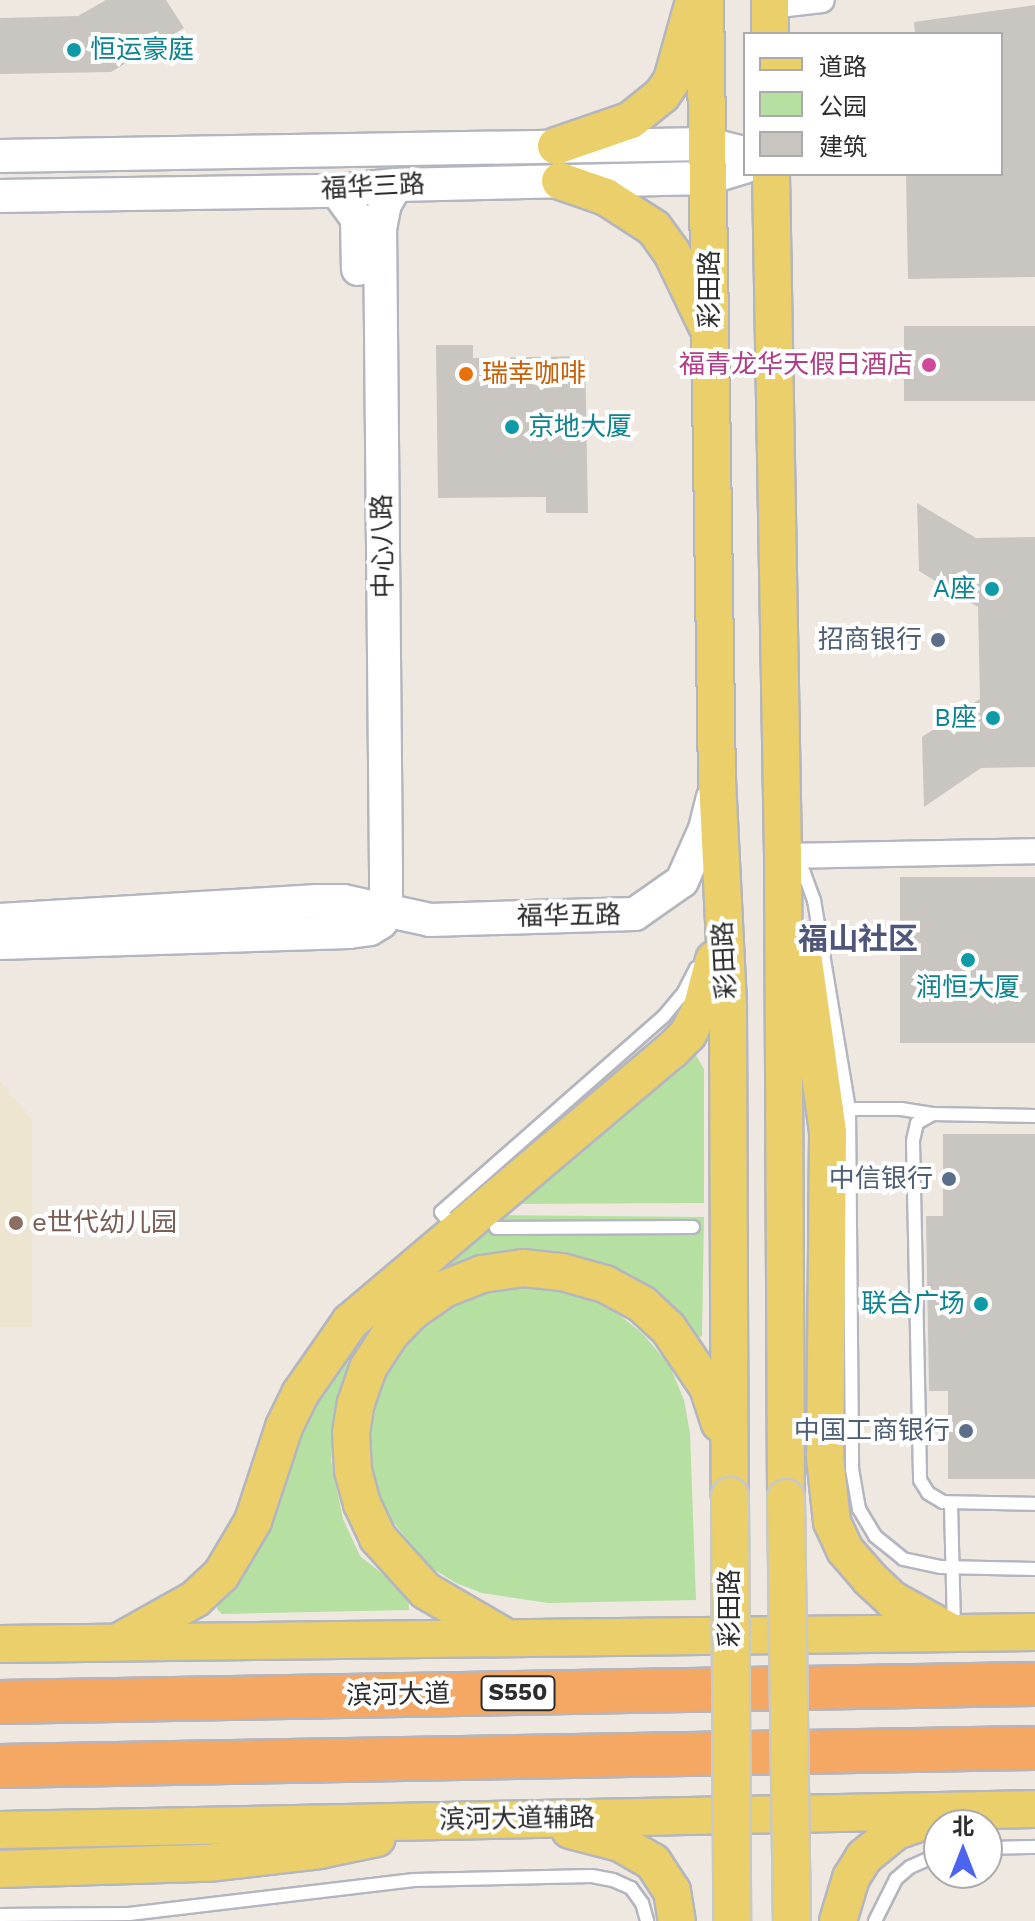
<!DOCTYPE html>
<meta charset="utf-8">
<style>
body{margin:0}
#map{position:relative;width:1035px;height:1921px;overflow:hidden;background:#eee8e1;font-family:"Work Sans","Noto Sans SC",sans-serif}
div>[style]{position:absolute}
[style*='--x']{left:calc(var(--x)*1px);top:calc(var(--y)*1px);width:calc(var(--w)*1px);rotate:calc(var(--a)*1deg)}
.education>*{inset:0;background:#eee5d1}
.green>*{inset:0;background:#b5e0a1}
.building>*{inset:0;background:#c9c5c0;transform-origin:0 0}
.roads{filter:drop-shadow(2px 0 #b4b6bf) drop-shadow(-2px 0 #b4b6bf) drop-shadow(0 2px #b4b6bf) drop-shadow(0 -2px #b4b6bf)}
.lane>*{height:12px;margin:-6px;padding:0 6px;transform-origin:6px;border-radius:6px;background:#fff}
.street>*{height:24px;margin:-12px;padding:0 12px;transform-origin:12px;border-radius:12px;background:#fff}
.secondary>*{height:32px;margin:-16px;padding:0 16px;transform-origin:16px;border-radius:16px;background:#fff}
.primary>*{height:36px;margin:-18px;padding:0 18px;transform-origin:18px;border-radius:18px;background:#eacf6a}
.highway>*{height:42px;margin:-21px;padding:0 21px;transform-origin:21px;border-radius:21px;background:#f5a764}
.bridges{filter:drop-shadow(2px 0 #c8c8c8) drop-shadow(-2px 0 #c8c8c8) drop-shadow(0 2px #c8c8c8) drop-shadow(0 -2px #c8c8c8)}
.primary-bridge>*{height:36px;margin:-18px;padding:0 18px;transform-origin:18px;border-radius:18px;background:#eacf6a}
.dots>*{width:22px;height:22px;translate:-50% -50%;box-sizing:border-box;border:4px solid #fff;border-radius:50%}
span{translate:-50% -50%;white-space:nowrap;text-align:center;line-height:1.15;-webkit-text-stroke:8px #fff;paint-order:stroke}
.shield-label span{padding:2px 6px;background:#fff;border:2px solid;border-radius:6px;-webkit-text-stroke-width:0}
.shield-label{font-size:24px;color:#2d2d2d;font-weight:700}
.culture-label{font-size:26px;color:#0d838f}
.left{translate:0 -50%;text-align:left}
.right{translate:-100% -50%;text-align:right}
.street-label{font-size:26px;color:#2d2d2d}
.hotel-label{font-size:26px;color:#b23c85}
.food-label{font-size:26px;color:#c56008}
.service-label{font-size:26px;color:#4e5e75}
.education-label{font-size:26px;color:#785e54}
.quarter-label{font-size:30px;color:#4f567c;font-weight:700}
.legend{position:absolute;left:743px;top:32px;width:260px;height:144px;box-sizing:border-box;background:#fff;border:2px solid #ababab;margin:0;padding:10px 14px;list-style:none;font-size:24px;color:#2d2d2d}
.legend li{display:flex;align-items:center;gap:16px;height:40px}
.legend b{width:40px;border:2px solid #ababab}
.north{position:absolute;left:923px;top:1809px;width:80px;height:80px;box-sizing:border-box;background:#fff;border:2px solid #ababab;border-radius:50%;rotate:0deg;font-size:22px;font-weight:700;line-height:32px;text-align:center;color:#2d2d2d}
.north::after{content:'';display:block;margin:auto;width:28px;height:36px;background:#4b65f0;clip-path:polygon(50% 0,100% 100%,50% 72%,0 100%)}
</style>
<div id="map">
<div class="education">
<div style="clip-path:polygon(0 1081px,32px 1119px,32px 1327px,0 1327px)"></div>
</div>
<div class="green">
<div style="clip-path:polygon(694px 1052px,704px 1069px,704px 1203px,495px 1204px)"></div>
<div style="clip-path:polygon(484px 1215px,704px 1217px,702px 1336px,695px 1340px,619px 1274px,593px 1262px,569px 1255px,521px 1253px,347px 1373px,337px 1400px,331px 1461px,343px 1519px,360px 1556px,408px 1594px,409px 1610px,222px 1614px,217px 1609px,217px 1602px,254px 1557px,265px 1532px,297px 1433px,338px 1355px)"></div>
<div style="clip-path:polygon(494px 1283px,566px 1286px,606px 1304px,643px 1334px,670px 1366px,684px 1400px,690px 1433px,696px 1600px,548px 1603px,482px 1593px,456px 1583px,430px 1567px,389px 1517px,376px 1490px,371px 1467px,372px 1414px,380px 1388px,393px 1361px,429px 1316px)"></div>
</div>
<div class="building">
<div style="clip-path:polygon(106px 0,166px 0,184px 28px,111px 72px,0 74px,0 18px,78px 16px)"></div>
<div style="clip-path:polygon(1035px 5px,1035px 277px,908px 279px,906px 174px,1001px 174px,1001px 34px,915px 34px,914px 22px)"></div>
<div style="left:1035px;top:326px;width:75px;height:131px;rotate:90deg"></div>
<div style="clip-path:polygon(436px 345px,473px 345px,473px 358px,585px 356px,588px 513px,546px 513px,546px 497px,438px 498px)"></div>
<div style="clip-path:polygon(917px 503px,976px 538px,1035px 537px,1035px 767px,981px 768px,924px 807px,922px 737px,980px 699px,978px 607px,919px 571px)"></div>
<div style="left:1035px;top:877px;width:166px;height:135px;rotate:90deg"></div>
<div style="clip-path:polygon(943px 1134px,1035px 1134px,1035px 1479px,948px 1479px,948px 1391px,929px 1391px,926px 1216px,943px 1216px)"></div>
</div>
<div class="roads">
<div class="lane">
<div style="--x:792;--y:860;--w:18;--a:47"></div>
<div style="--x:804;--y:873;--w:29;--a:70"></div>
<div style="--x:814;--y:900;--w:212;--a:80.5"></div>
<div style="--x:849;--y:1109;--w:360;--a:89.5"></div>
<div style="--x:852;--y:1469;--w:41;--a:80.1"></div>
<div style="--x:859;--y:1509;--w:31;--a:59"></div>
<div style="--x:875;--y:1536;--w:36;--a:39"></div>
<div style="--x:903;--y:1559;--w:39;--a:12"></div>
<div style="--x:941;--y:1567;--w:94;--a:1.2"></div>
<div style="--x:849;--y:1109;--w:52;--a:0"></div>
<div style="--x:901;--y:1109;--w:32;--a:9"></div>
<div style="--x:1035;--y:1116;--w:102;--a:-178.9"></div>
<div style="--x:933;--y:1114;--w:18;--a:151"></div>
<div style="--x:917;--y:1123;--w:18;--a:103"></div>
<div style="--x:913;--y:1141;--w:339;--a:88.8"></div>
<div style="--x:920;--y:1480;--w:15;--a:58"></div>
<div style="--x:928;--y:1493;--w:17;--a:31"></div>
<div style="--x:943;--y:1502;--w:92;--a:1.2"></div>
<div style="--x:447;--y:1219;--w:9;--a:-131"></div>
<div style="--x:441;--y:1212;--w:297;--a:-41.3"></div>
<div style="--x:664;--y:1016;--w:31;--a:-50"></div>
<div style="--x:684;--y:992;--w:27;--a:-63"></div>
<div style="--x:496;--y:1228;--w:197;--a:-0.3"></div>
<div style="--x:951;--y:1504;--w:125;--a:88.6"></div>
<div style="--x:987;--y:1848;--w:48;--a:-1.2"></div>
<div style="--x:0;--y:1915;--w:129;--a:-0.4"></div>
<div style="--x:129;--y:1914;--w:287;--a:-6.8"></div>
<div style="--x:414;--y:1880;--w:178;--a:-1.3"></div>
<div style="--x:592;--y:1876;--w:21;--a:11"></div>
<div style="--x:613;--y:1880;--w:20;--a:24"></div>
<div style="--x:631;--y:1888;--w:19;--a:54"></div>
<div style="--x:642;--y:1903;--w:19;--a:74"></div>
<div style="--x:875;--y:1921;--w:47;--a:-63.4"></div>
<div style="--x:896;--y:1879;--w:18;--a:-41"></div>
<div style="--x:910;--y:1867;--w:32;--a:-24"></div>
</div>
<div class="street">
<div style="--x:770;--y:6;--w:52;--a:-6.6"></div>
<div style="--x:783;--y:856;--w:252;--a:-1.1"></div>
</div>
<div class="secondary">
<div style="--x:0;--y:156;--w:708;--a:-0.97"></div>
<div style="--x:708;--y:144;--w:38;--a:14"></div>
<div style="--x:337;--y:191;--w:34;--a:54"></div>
<div style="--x:357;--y:219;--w:50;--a:88.9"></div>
<div style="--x:0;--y:196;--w:337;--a:-0.9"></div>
<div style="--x:337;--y:191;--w:59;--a:-5.8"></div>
<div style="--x:396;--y:185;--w:312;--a:-1.3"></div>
<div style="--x:708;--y:178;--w:39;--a:-17"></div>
<div style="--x:0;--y:920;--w:319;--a:-3.4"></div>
<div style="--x:318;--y:901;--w:25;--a:0"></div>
<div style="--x:343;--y:901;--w:89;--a:12.3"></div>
<div style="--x:430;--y:920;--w:205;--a:-1.7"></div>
<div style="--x:635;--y:914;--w:57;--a:-35.1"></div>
<div style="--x:682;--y:881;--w:57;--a:-66.1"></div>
<div style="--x:705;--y:829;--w:32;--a:-76"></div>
<div style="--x:0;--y:943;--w:349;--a:-1.8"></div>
<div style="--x:349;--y:932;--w:21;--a:-8"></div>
<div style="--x:370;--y:929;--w:13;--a:-32"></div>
<div style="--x:381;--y:922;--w:12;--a:-66"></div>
<div style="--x:386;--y:911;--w:39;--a:-90"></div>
<div style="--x:386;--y:872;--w:643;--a:-90.53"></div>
<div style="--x:380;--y:229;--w:25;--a:-79"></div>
<div style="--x:385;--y:204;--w:22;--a:-60"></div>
</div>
<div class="primary">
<div style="--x:705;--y:0;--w:779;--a:89.12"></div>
<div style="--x:717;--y:779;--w:228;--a:87.2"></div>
<div style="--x:728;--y:1007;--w:489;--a:89.8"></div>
<div style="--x:770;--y:0;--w:34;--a:90"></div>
<div style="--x:556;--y:146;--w:79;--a:-19.1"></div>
<div style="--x:631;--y:120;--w:40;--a:-39"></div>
<div style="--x:662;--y:95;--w:18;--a:-56"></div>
<div style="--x:672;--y:80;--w:82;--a:-74.4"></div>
<div style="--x:771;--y:174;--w:682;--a:88.99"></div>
<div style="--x:783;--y:856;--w:642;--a:89.73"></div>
<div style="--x:560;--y:181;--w:49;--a:19.2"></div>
<div style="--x:606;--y:197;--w:57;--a:32.9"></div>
<div style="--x:654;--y:228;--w:31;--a:54"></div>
<div style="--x:672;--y:253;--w:79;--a:64.4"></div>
<div style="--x:801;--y:940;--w:195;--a:82"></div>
<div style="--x:828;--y:1133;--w:324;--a:90.5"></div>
<div style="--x:825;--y:1457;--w:65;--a:83.9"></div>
<div style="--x:832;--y:1522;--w:31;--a:65"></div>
<div style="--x:845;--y:1550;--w:37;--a:49"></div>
<div style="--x:869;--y:1578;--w:33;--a:43"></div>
<div style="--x:893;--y:1600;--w:64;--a:29"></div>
<div style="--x:502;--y:1635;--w:88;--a:-149.9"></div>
<div style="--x:426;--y:1591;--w:72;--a:-132.2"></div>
<div style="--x:378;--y:1538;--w:38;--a:-115"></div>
<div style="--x:362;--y:1504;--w:35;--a:-105"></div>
<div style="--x:353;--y:1470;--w:37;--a:-93"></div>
<div style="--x:351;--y:1433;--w:30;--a:-81"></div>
<div style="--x:356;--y:1403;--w:37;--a:-71"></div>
<div style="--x:368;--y:1368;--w:40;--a:-57.1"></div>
<div style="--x:390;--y:1334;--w:30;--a:-46"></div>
<div style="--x:411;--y:1312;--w:40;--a:-34.9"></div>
<div style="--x:444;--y:1289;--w:41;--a:-21.5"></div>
<div style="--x:482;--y:1274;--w:41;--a:-8.3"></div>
<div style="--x:523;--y:1268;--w:39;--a:6"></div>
<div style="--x:562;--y:1272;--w:45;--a:15.6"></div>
<div style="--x:605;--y:1284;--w:42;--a:28.4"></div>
<div style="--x:642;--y:1304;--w:35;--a:43"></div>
<div style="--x:668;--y:1328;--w:71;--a:55.9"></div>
<div style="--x:708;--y:1387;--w:38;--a:72"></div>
<div style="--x:122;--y:1640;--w:84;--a:-29.3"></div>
<div style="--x:195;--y:1599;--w:35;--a:-43"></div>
<div style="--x:221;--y:1575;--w:63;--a:-59.3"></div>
<div style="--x:253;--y:1521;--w:99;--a:-71.7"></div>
<div style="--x:284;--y:1427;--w:37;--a:-64"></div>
<div style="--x:300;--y:1394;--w:88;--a:-55.2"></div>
<div style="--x:350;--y:1322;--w:422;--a:-40.2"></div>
<div style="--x:672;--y:1050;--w:23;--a:-45"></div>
<div style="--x:688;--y:1034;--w:31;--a:-63"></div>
<div style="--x:702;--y:1006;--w:48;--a:-75.4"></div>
<div style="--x:0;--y:1644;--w:1035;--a:-0.66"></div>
<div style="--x:0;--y:1830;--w:1035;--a:-1.16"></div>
<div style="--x:570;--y:1830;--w:52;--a:14.6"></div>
<div style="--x:620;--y:1843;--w:38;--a:30"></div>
<div style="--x:653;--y:1862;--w:35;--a:57"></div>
<div style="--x:672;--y:1891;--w:30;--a:81"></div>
<div style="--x:0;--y:1869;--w:208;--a:-1.7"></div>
<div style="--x:208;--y:1863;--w:113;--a:-6.6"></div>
<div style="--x:320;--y:1850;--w:58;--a:-11.9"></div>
<div style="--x:838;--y:1921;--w:45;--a:-73.2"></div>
<div style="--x:851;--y:1878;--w:25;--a:-58"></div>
<div style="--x:864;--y:1857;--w:41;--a:-39.1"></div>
<div style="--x:896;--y:1831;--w:37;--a:-19"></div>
</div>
<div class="highway">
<div style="--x:0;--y:1702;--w:1035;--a:-1"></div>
<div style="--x:0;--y:1766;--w:1035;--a:-1"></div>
</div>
</div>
<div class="bridges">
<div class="primary-bridge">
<div style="--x:730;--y:1496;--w:425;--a:89.7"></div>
<div style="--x:786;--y:1498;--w:423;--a:89.2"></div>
</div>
</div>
<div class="dots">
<div style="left:74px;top:50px;background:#0f9aa8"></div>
<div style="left:929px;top:365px;background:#d1479c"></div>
<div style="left:466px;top:374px;background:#e8710a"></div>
<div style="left:512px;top:427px;background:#0f9aa8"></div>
<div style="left:992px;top:589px;background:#0f9aa8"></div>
<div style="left:938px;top:640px;background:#5c6f8a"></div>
<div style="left:993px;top:718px;background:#0f9aa8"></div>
<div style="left:968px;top:960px;background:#0f9aa8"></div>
<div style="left:949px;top:1179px;background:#5c6f8a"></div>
<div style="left:16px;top:1223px;background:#8d6e63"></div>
<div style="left:981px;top:1304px;background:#0f9aa8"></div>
<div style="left:966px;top:1431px;background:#5c6f8a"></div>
</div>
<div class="shield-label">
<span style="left:518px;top:1693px">S550</span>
</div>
<div class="culture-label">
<span class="left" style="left:90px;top:50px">恒运豪庭</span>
<span class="left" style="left:528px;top:427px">京地大厦</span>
<span class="right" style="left:976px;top:589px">A座</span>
<span class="right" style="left:977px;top:718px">B座</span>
<span style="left:968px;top:988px">润恒大厦</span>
<span class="right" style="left:965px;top:1304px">联合广场</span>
</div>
<div class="street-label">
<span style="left:373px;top:187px;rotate:-3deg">福华三路</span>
<span style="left:710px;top:289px;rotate:-90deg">彩田路</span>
<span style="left:383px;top:546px;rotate:-91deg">中心八路</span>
<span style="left:569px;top:916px;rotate:-1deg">福华五路</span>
<span style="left:725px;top:960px;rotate:-93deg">彩田路</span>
<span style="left:730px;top:1608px;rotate:-90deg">彩田路</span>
<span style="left:398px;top:1695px;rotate:-1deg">滨河大道</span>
<span style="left:517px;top:1819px;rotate:-1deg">滨河大道辅路</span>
</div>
<div class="hotel-label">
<span class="right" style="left:913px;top:365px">福青龙华天假日酒店</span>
</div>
<div class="food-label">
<span class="left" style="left:482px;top:374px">瑞幸咖啡</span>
</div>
<div class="service-label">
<span class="right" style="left:922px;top:640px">招商银行</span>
<span class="right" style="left:933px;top:1179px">中信银行</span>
<span class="right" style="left:950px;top:1431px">中国工商银行</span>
</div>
<div class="education-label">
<span class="left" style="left:32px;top:1223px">e世代幼儿园</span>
</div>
<div class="quarter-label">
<span style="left:858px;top:939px">福山社区</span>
</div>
<ul class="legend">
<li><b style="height:10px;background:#eacf6a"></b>道路</li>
<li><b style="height:22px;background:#b5e0a1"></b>公园</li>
<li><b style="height:22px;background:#c9c5c0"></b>建筑</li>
</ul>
<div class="north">北</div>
</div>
